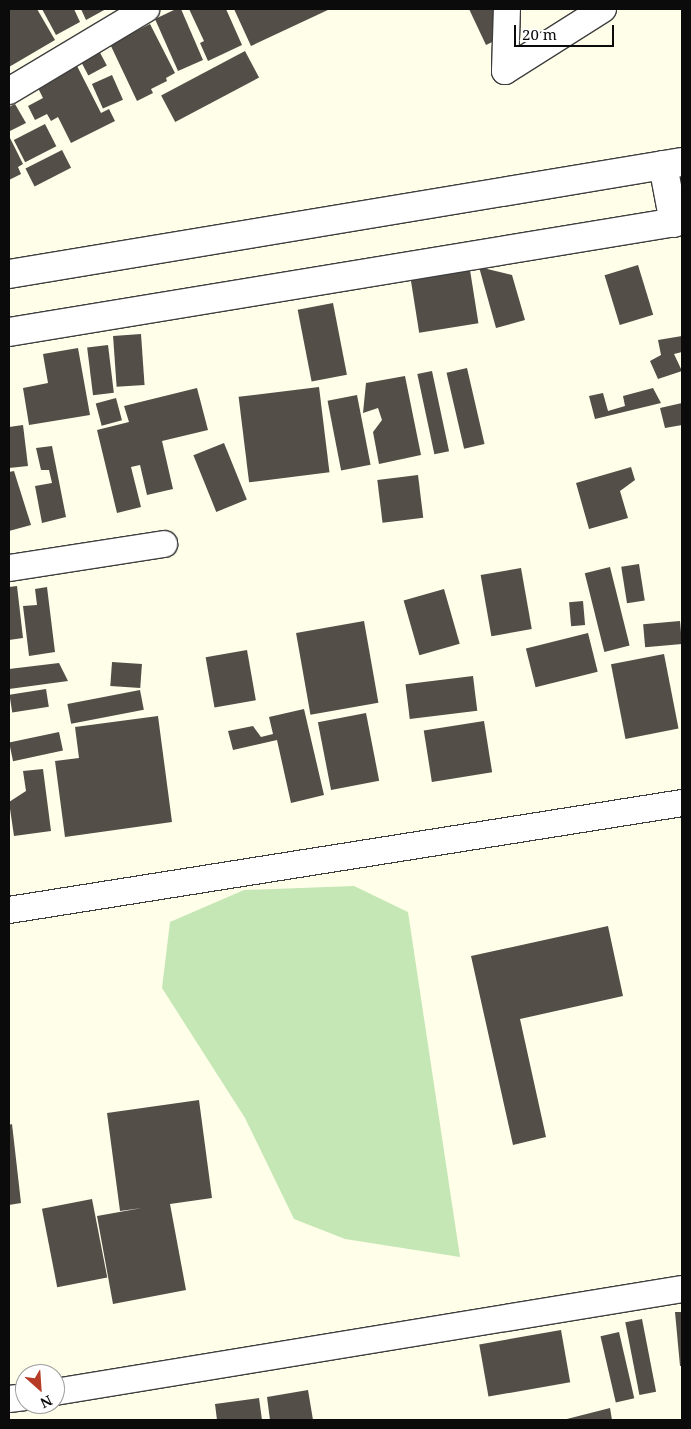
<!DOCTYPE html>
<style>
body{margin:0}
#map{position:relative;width:691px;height:1429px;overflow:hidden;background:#fffee9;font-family:"Noto Serif",serif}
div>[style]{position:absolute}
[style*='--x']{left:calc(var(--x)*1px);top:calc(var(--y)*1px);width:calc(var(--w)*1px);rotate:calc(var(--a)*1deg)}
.green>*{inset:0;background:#c5e7b5}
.building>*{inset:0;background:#534e48;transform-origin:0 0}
.roads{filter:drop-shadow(1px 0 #3e3e3e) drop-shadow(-1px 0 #3e3e3e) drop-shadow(0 1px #3e3e3e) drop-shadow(0 -1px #3e3e3e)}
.minor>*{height:26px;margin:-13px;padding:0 13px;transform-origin:13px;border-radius:13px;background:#fff}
.tertiary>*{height:28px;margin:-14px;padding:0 14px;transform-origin:14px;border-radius:14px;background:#fff}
span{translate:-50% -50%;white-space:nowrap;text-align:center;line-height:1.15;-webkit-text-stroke:5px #fff;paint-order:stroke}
.frame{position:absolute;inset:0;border:10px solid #0b0b0b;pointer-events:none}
.north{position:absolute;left:15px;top:1364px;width:50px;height:50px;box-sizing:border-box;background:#fff;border:1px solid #9d9d9d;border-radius:50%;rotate:154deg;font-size:14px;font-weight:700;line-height:20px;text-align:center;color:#0b0b0b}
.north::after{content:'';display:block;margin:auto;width:18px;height:22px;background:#b73c27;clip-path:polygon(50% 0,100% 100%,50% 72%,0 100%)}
.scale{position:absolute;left:514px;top:25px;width:100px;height:22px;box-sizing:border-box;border:2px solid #0b0b0b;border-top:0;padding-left:6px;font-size:15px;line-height:18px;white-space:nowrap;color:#0b0b0b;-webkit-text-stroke:4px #fff;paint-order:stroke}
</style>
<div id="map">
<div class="green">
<div style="clip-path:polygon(354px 886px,408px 912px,460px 1257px,345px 1239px,294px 1219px,245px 1118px,162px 988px,170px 922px,244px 890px)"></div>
</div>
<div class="building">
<div style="clip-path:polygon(9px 9px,37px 9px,55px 40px,9px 67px)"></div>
<div style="clip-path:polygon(42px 9px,74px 9px,80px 22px,56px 35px)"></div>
<div style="clip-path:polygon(81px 9px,106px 9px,86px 20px)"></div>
<div style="clip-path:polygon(176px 9px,181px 9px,203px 60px,178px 71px,155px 19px)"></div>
<div style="clip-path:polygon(189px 9px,226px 9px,242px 45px,208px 61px,200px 43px,204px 41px)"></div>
<div style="clip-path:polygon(234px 9px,330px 9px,251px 46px)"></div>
<div style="clip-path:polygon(469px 9px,501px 9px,503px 37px,486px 45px)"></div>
<div style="clip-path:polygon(150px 24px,175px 73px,166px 78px,167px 81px,151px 89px,153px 93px,137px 101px,110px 44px)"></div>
<div style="left:97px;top:47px;width:21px;height:21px;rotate:62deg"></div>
<div style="left:245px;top:51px;width:30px;height:95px;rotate:62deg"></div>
<div style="clip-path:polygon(75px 62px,101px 113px,109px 109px,115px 121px,71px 143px,58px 117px,51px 121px,47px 114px,35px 120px,28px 106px,43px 98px,35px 82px)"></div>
<div style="left:112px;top:75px;width:27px;height:22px;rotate:66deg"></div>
<div style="clip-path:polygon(15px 104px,26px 123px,10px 131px,9px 107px)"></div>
<div style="left:45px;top:124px;width:25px;height:35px;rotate:63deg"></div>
<div style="clip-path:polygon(9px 136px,23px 164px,18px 167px,21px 174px,9px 180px)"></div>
<div style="left:62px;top:150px;width:20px;height:41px;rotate:63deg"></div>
<div style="left:638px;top:265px;width:52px;height:35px;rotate:73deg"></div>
<div style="clip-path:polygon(479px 267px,512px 275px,525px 320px,496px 328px)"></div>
<div style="left:470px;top:270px;width:54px;height:60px;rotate:81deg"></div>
<div style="left:333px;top:303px;width:73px;height:36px;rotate:79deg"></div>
<div style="left:141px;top:334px;width:51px;height:28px;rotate:86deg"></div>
<div style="clip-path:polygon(682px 336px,682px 352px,674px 354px,682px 371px,658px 379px,650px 361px,661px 355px,658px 340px)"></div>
<div style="left:108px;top:345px;width:48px;height:21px;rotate:83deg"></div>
<div style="clip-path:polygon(78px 348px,90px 415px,29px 425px,23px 388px,48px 383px,43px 354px)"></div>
<div style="left:467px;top:368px;width:78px;height:21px;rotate:77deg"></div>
<div style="left:432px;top:371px;width:82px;height:15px;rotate:78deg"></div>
<div style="clip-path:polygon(405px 376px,421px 455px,379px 464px,373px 432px,382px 420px,378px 408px,363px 413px,366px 383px)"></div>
<div style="left:319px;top:387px;width:86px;height:81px;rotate:83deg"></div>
<div style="clip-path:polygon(197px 388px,208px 430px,162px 441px,173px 489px,147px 495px,140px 465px,131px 467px,141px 507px,117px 513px,97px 430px,129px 422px,124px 406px)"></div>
<div style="clip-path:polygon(653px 388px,661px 403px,595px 419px,589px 396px,603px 393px,608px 411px,625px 406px,623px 396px)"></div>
<div style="left:357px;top:395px;width:71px;height:30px;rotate:79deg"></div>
<div style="left:116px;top:398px;width:23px;height:21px;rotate:75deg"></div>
<div style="clip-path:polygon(682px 403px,682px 425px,665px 428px,660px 408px)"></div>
<div style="clip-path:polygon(23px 425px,28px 466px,9px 468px,9px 427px)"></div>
<div style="left:224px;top:443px;width:61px;height:33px;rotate:68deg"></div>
<div style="clip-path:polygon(52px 446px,66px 517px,42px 523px,35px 486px,52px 483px,49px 470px,41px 470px,36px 448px)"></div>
<div style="clip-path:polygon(631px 467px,635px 480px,620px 491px,628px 518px,589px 529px,576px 483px)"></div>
<div style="clip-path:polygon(14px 471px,31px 525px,9px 531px,9px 472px)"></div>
<div style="left:418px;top:475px;width:43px;height:41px;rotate:83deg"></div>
<div style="left:639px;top:564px;width:37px;height:18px;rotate:81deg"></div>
<div style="left:610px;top:567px;width:81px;height:26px;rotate:76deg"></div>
<div style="left:521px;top:568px;width:62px;height:41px;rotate:80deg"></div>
<div style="clip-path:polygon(17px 586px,23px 638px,9px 640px,9px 587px)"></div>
<div style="clip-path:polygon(47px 587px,55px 652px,29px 656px,23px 606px,37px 605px,35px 589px)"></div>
<div style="left:444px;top:589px;width:57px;height:42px;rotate:74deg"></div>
<div style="left:583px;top:601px;width:24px;height:14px;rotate:85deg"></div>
<div style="left:364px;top:621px;width:83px;height:69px;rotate:80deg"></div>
<div style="left:680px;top:621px;width:23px;height:37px;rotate:85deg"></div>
<div style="left:588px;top:633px;width:40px;height:64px;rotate:76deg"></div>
<div style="left:247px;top:650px;width:51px;height:42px;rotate:80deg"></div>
<div style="left:664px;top:654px;width:76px;height:54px;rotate:79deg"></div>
<div style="left:112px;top:662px;width:30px;height:24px;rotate:4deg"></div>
<div style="clip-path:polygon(59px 663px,68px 681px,9px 689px,9px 669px)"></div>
<div style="left:473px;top:676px;width:35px;height:68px;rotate:83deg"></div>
<div style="left:46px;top:689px;width:18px;height:37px;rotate:81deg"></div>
<div style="left:140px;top:690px;width:20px;height:74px;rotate:79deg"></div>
<div style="clip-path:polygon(304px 709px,324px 795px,291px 803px,277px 740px,233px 750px,228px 731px,253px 726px,261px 737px,273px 734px,269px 717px)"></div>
<div style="left:366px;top:713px;width:69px;height:49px;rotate:79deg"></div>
<div style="clip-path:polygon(158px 716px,172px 822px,65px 837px,55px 761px,79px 758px,75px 727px)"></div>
<div style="left:484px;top:721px;width:52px;height:61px;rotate:81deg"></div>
<div style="left:59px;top:732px;width:19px;height:51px;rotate:78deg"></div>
<div style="clip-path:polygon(43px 769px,51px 831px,14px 836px,9px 802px,26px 791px,23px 771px)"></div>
<div style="clip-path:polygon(608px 926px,623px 996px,520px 1019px,546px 1137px,513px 1145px,471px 956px)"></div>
<div style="clip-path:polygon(199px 1100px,212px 1198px,170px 1204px,186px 1290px,113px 1304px,97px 1216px,142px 1208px,120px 1211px,107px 1113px)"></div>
<div style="clip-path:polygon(12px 1124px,21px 1203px,9px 1205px,9px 1125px)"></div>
<div style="left:92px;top:1199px;width:80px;height:51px;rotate:79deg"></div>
<div style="clip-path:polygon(675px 1312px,682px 1312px,682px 1366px,680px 1366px)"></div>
<div style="left:642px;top:1319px;width:74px;height:17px;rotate:79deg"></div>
<div style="left:561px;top:1330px;width:53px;height:83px;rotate:80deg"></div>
<div style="left:619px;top:1332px;width:68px;height:19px;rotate:77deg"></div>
<div style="clip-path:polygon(308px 1390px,313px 1420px,270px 1420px,267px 1397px)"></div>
<div style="clip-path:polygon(259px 1398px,262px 1420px,217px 1420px,215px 1404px)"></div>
<div style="clip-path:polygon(610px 1408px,612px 1420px,563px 1420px)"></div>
</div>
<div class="roads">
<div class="minor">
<div style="--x:505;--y:71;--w:116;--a:-32.3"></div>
<div style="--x:505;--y:71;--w:62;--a:-88.2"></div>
<div style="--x:9;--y:91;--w:160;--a:-30.9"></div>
<div style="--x:9;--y:568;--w:157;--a:-8.8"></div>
<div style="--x:9;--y:910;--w:681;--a:-9.03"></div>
<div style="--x:55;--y:1392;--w:635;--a:-9.33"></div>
<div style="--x:9;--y:1399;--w:16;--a:-7"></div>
</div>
<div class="tertiary">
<div style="--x:663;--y:165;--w:59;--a:79.3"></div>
<div style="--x:9;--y:274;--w:682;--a:-9.45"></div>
<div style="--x:9;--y:332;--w:682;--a:-9.37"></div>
</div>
</div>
<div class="frame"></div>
<div class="north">N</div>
<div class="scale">20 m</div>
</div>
